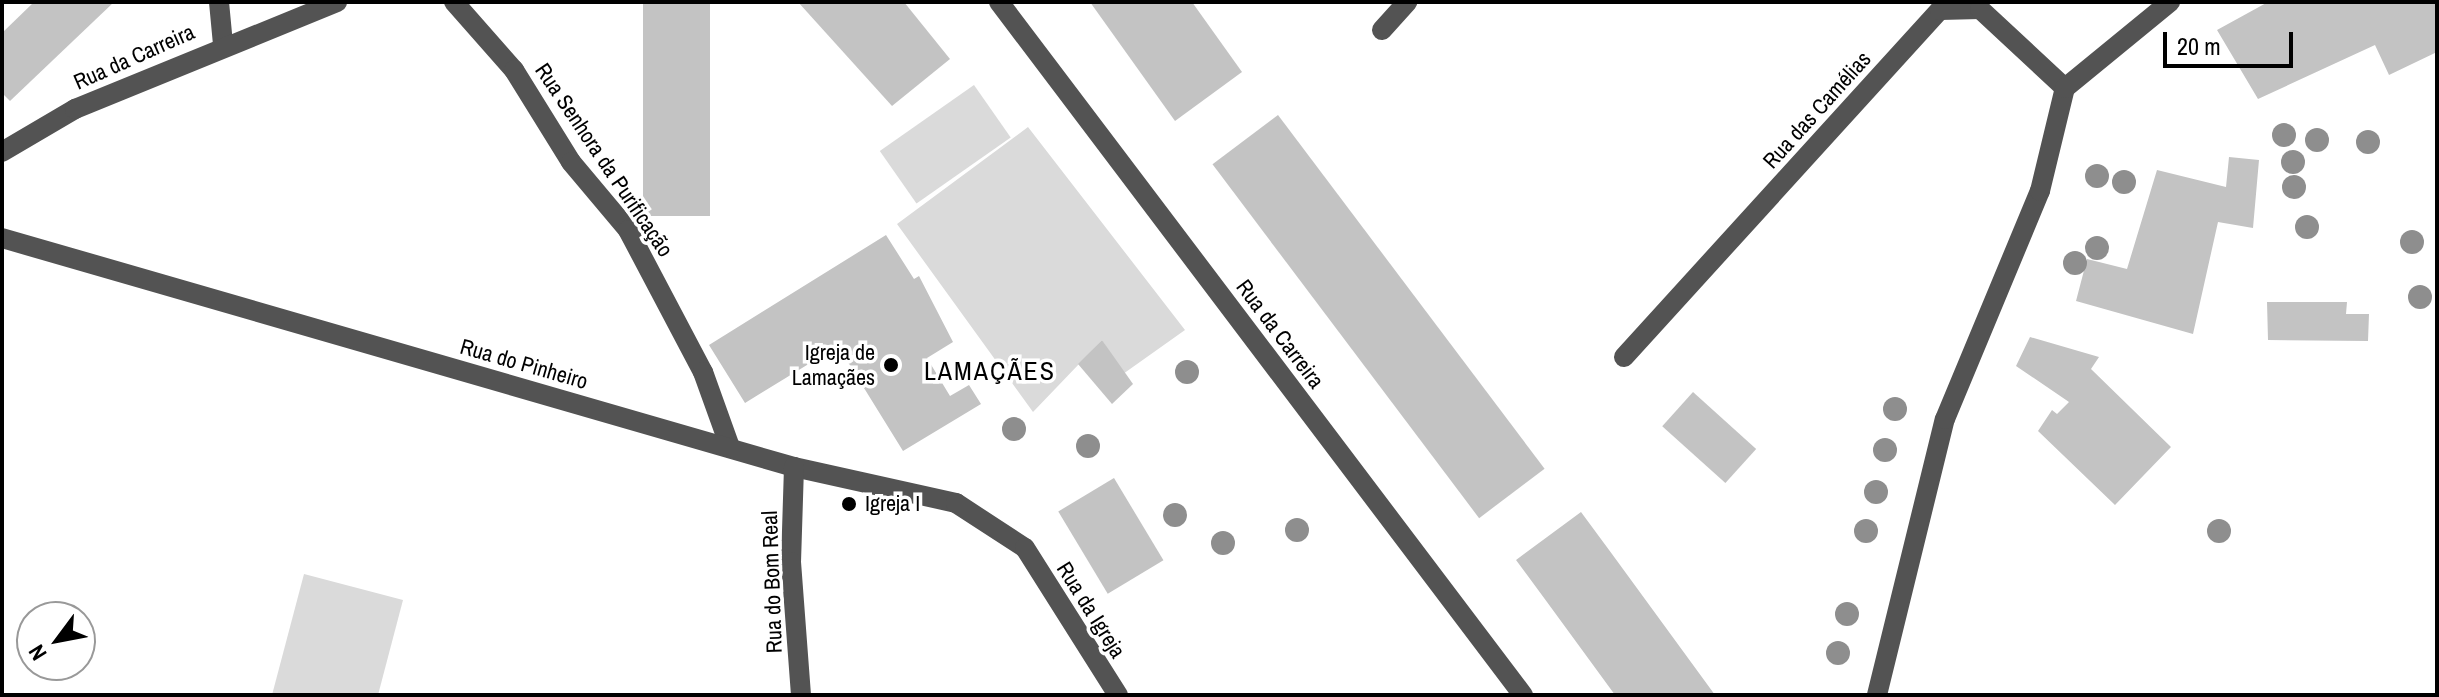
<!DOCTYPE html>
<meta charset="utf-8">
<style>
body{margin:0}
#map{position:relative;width:2439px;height:697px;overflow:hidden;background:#fff;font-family:"Archivo Narrow",sans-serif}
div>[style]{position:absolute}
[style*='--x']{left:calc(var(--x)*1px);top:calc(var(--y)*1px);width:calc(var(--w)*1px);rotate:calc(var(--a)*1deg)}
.green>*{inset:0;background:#dadada;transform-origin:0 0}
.building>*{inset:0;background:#c3c3c3;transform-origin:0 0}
.minor>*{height:20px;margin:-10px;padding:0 10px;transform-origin:10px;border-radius:10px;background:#535353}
.trees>*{width:24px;height:24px;margin:-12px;border-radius:50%;background:#8e8e8e}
.dots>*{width:22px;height:22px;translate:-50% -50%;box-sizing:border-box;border:4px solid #fff;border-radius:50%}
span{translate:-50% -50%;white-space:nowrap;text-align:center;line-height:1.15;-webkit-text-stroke:7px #fff;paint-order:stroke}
.street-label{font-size:22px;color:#000}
.poi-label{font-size:22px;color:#000}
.right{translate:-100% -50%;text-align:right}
.left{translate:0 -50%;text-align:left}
.quarter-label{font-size:26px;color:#000;letter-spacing:2px}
.frame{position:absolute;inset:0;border:4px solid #000;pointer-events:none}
.north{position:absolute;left:16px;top:601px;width:80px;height:80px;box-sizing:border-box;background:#fff;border:2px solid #999;border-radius:50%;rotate:238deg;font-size:22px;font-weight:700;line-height:32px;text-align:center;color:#000}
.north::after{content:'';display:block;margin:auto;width:28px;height:36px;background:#000;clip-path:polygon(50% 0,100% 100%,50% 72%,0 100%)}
.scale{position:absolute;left:2163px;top:32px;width:130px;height:36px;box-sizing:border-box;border:4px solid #000;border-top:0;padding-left:10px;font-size:24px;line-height:28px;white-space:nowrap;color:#000;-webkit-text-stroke:6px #fff;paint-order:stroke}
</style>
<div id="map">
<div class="green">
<div style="left:974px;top:85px;width:64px;height:115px;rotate:55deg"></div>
<div style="clip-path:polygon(1028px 127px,1185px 330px,1123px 374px,1102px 340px,1033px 412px,897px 224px)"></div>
<div style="clip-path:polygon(304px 574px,403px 600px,378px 695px,272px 695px)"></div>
</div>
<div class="building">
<div style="clip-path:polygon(34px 2px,114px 2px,10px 101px,2px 93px,2px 33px)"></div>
<div style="left:643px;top:2px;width:67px;height:214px"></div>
<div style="clip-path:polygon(798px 2px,904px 2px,950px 59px,892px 106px)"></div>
<div style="clip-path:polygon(1090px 2px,1192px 2px,1242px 72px,1175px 121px)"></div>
<div style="clip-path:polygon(2268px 2px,2436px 2px,2437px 52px,2389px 75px,2375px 45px,2258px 99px,2217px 30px)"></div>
<div style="left:1278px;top:115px;width:443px;height:82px;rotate:53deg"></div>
<div style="clip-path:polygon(2229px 157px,2259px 160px,2253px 228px,2218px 222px,2193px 334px,2076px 301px,2087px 259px,2127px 269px,2157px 170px,2226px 187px)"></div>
<div style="clip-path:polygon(886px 235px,914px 279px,919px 276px,953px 342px,927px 358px,950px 396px,969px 385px,981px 404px,903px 451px,838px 346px,745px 403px,709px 345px)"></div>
<div style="clip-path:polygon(2267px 302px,2347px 302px,2346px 314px,2369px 314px,2368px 341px,2268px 340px)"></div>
<div style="clip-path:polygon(2030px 337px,2099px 357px,2091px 369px,2171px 447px,2115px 505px,2038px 431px,2052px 410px,2057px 414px,2069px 402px,2016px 366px)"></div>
<div style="clip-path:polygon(1102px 340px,1133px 384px,1112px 404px,1078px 364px)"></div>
<div style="left:1693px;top:392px;width:85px;height:46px;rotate:42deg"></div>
<div style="left:1114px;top:478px;width:96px;height:65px;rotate:59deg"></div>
<div style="clip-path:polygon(1581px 512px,1612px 554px,1715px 695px,1615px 695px,1547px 602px,1516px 560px)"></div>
</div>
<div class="minor">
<div style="--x:219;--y:2;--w:42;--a:84.6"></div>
<div style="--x:454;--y:2;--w:91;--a:48.6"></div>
<div style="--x:514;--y:70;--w:108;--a:58.2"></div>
<div style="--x:571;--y:162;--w:89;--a:50"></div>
<div style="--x:628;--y:230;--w:161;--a:62.2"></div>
<div style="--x:703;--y:372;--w:80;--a:70.2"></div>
<div style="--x:999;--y:2;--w:869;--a:52.91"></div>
<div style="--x:1382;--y:30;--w:38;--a:-48"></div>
<div style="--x:2;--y:152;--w:85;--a:-30.5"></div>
<div style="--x:75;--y:109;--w:283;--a:-22.2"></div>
<div style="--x:2;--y:238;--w:824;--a:16.13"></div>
<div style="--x:794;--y:467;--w:166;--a:12.5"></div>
<div style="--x:956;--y:503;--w:82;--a:33.1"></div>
<div style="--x:1025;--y:548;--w:174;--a:57.7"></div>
<div style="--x:1624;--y:357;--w:469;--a:-47.7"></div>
<div style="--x:1940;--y:10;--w:40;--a:-1.4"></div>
<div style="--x:1980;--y:9;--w:116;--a:42.9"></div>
<div style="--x:794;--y:467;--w:95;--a:91.8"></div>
<div style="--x:791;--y:562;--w:133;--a:85.7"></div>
<div style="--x:1877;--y:695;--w:284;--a:-76.2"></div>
<div style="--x:1945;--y:419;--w:247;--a:-67.4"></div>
<div style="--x:2040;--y:191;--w:106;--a:-76.4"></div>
<div style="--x:2065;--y:88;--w:136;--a:-39.3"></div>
</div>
<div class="trees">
<div style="left:2284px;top:135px"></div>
<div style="left:2317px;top:140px"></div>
<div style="left:2368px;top:142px"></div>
<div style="left:2293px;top:162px"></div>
<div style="left:2097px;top:176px"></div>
<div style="left:2124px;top:182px"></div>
<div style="left:2294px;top:187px"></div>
<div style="left:2307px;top:227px"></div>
<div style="left:2412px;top:242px"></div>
<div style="left:2097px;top:248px"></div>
<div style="left:2075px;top:263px"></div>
<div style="left:2420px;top:297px"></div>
<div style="left:1187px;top:372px"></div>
<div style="left:1895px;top:409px"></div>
<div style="left:1014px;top:429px"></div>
<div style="left:1088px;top:446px"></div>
<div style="left:1885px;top:450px"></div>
<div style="left:1876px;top:492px"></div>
<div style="left:1175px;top:515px"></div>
<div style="left:1297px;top:530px"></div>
<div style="left:1866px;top:531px"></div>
<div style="left:2219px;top:531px"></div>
<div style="left:1223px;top:543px"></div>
<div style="left:1847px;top:614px"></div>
<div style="left:1838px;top:653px"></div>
</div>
<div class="dots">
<div style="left:891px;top:365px;background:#000"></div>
<div style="left:849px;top:504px;background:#000"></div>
</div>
<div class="street-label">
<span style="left:134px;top:57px;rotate:-24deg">Rua da Carreira</span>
<span style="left:1817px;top:110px;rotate:-48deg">Rua das Camélias</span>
<span style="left:604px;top:160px;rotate:56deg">Rua Senhora da Purificação</span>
<span style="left:1280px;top:334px;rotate:53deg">Rua da Carreira</span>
<span style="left:524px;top:364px;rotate:16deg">Rua do Pinheiro</span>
<span style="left:772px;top:582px;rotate:-92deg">Rua do Bom Real</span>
<span style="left:1091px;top:610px;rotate:58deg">Rua da Igreja</span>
</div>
<div class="poi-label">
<span class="right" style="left:875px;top:365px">Igreja de<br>Lamaçães</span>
<span class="left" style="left:865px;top:504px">Igreja I</span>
</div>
<div class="quarter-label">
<span style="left:990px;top:371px">LAMAÇÃES</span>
</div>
<div class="frame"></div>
<div class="north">N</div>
<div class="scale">20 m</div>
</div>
